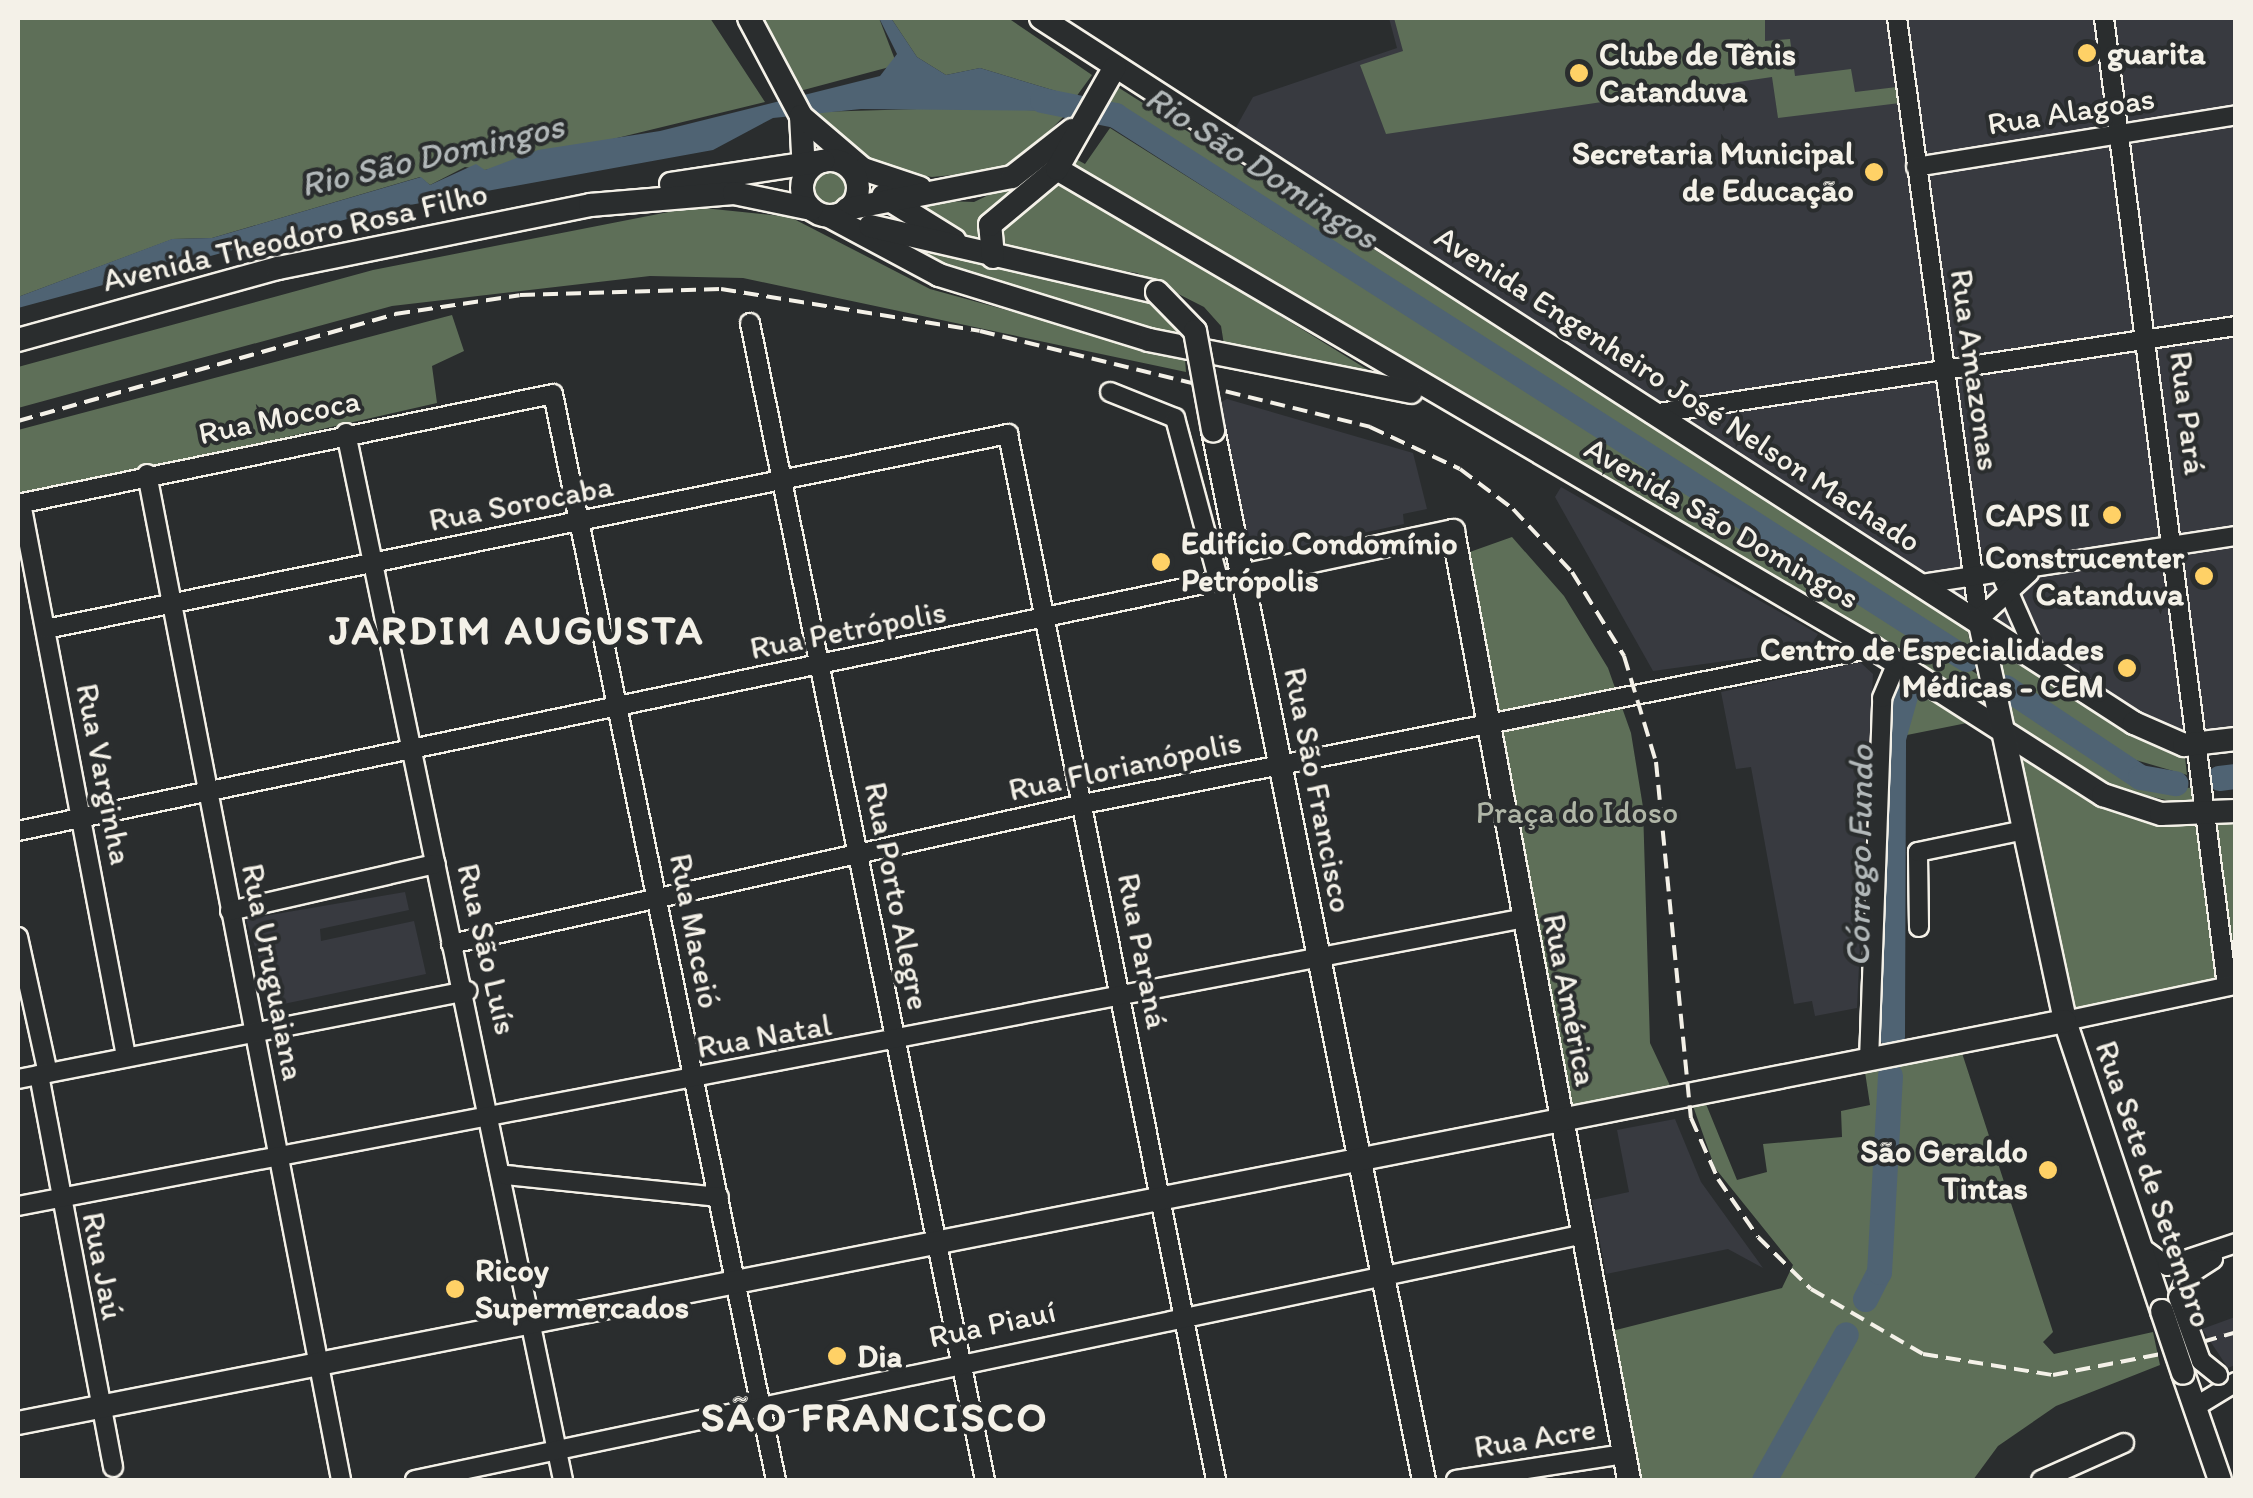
<!DOCTYPE html>
<meta charset="utf-8">
<style>
body{margin:0}
#map{position:relative;width:2253px;height:1498px;overflow:hidden;background:#2a2d2e;font-family:Itim,sans-serif}
div>[style]{position:absolute}
[style*='--x']{left:calc(var(--x)*1px);top:calc(var(--y)*1px);width:calc(var(--w)*1px);rotate:calc(var(--a)*1deg)}
.built>*{inset:0;background:#383a40}
.green>*{inset:0;background:#5e6f58}
.round{border-radius:50%}
.water>*{inset:0;background:#4f6373}
.stream>*{height:4px;margin:-2px;padding:0 2px;transform-origin:2px;border-radius:2px;background:#4f6373}
.river>*{height:25px;margin:-12.5px;padding:0 12.5px;transform-origin:12.5px;border-radius:12.5px;background:#4f6373}
.roads{filter:drop-shadow(2px 0 #f4f1e8) drop-shadow(-2px 0 #f4f1e8) drop-shadow(0 2px #f4f1e8) drop-shadow(0 -2px #f4f1e8)}
.minor>*{height:18px;margin:-9px;padding:0 9px;transform-origin:9px;border-radius:9px;background:#2a2d2e}
.major>*{height:22px;margin:-11px;padding:0 11px;transform-origin:11px;border-radius:11px;background:#2a2d2e}
.major>.ring{margin:-11px;padding:0;box-sizing:content-box;background:none;border:22px solid #2a2d2e;border-radius:50%}
.rail>*{height:4px;margin-top:-2px;transform-origin:0;background:repeating-linear-gradient(90deg,#f4f1e8 0 15px,transparent 0 23px)}
.bridges{filter:drop-shadow(2px 0 #f4f1e8) drop-shadow(-2px 0 #f4f1e8) drop-shadow(0 2px #f4f1e8) drop-shadow(0 -2px #f4f1e8)}
.minor-bridge>*{height:18px;margin:-9px;padding:0 9px;transform-origin:9px;border-radius:9px;background:#2a2d2e}
.major-bridge>*{height:22px;margin:-11px;padding:0 11px;transform-origin:11px;border-radius:11px;background:#2a2d2e}
.dots>*{width:28px;height:28px;translate:-50% -50%;box-sizing:border-box;border:5px solid #2a2d2e;border-radius:50%}
span{translate:-50% -50%;white-space:nowrap;text-align:center;line-height:1.15;-webkit-text-stroke:8px #2a2d2e;paint-order:stroke}
.poi-label{font-size:32px;color:#f4f1e8;font-weight:700}
.left{translate:0 -50%;text-align:left}
.right{translate:-100% -50%;text-align:right}
.street-label{font-size:32px;color:#f4f1e8}
.park-label{font-size:32px;color:#b0b6a7}
.water-label{font-size:35px;color:#b2b8b9;font-style:italic}
.district-label{font-size:42px;color:#f4f1e8;font-weight:700;letter-spacing:2.5px}
.frame{position:absolute;inset:0;border:20px solid #f4f1e8;pointer-events:none}
</style>
<div id="map">
<div class="built">
<div style="clip-path:polygon(1389px 18px,2235px 18px,2235px 738px,2164px 734px,1230px 138px,1253px 97px,1397px 48px)"></div>
<div style="clip-path:polygon(1227px 399px,1413px 453px,1427px 509px,1403px 514px,1404px 524px,1251px 557px,1219px 403px)"></div>
<div style="clip-path:polygon(1561px 487px,1818px 634px,1812px 644px,1755px 657px,1653px 671px,1555px 497px)"></div>
<div style="clip-path:polygon(1860px 662px,1873px 674px,1857px 1008px,1815px 1016px,1812px 1001px,1794px 1004px,1751px 767px,1736px 769px,1721px 692px)"></div>
<div style="clip-path:polygon(405px 892px,409px 910px,320px 929px,321px 941px,414px 921px,426px 974px,274px 1006px,246px 919px)"></div>
<div style="clip-path:polygon(1675px 1119px,1701px 1182px,1763px 1268px,1728px 1249px,1606px 1274px,1592px 1200px,1629px 1192px,1617px 1130px)"></div>
<div style="clip-path:polygon(2235px 1317px,2235px 1365px,2228px 1368px,2202px 1329px)"></div>
</div>
<div class="green">
<div style="clip-path:polygon(18px 18px,710px 18px,765px 102px,485px 170px,465px 167px,430px 185px,420px 177px,212px 238px,173px 239px,18px 297px)"></div>
<div style="clip-path:polygon(762px 18px,879px 18px,897px 65px,796px 92px)"></div>
<div style="clip-path:polygon(891px 18px,1008px 18px,1092px 75px,1076px 97px,980px 68px,946px 75px,917px 57px)"></div>
<div style="clip-path:polygon(1394px 18px,1765px 18px,1765px 41px,1790px 39px,1795px 76px,1851px 69px,1855px 92px,1897px 87px,1900px 103px,1778px 118px,1772px 77px,1386px 134px,1360px 65px,1403px 51px)"></div>
<div style="clip-path:polygon(1116px 86px,1966px 624px,1973px 656px,1108px 101px)"></div>
<div style="clip-path:polygon(951px 108px,1069px 111px,1024px 157px,994px 171px,932px 177px,869px 167px,817px 112px)"></div>
<div style="clip-path:polygon(1110px 128px,1977px 674px,1983px 703px,1069px 167px,1074px 158px,1085px 164px)"></div>
<div class="round" style="left:811px;top:166px;width:40px;height:40px"></div>
<div style="clip-path:polygon(1043px 169px,984px 216px,976px 242px,925px 218px,918px 200px,974px 202px)"></div>
<div style="clip-path:polygon(1062px 181px,1373px 373px,1225px 351px,1221px 326px,1204px 307px,1137px 273px,1002px 253px,994px 240px,1006px 223px)"></div>
<div style="clip-path:polygon(694px 207px,790px 217px,930px 289px,1185px 359px,1186px 372px,743px 278px,650px 276px,392px 306px,18px 408px,18px 367px,373px 270px)"></div>
<div style="clip-path:polygon(901px 240px,1138px 295px,1165px 309px,1184px 340px,943px 265px)"></div>
<div style="clip-path:polygon(452px 315px,464px 351px,432px 366px,437px 403px,18px 498px,18px 430px)"></div>
<div style="clip-path:polygon(1512px 537px,1564px 596px,1608px 668px,1631px 733px,1643px 807px,1650px 1043px,1674px 1094px,1567px 1109px,1467px 553px)"></div>
<div style="clip-path:polygon(1993px 642px,2136px 737px,2185px 757px,2187px 775px,2122px 756px,2003px 674px)"></div>
<div style="clip-path:polygon(1915px 688px,1971px 709px,1967px 723px,1907px 735px)"></div>
<div style="clip-path:polygon(2006px 696px,2136px 784px,2192px 788px,2195px 807px,2107px 786px,2007px 718px)"></div>
<div style="clip-path:polygon(2010px 742px,2100px 803px,2235px 819px,2235px 976px,2072px 1012px)"></div>
<div style="clip-path:polygon(1962px 1053px,2053px 1332px,2043px 1342px,2054px 1354px,2153px 1332px,2160px 1365px,2056px 1406px,1998px 1446px,1973px 1480px,1638px 1480px,1612px 1331px,1782px 1288px,1793px 1265px,1715px 1168px,1693px 1106px,1706px 1104px,1737px 1180px,1767px 1172px,1763px 1144px,1842px 1137px,1841px 1111px,1870px 1105px,1865px 1072px)"></div>
</div>
<div class="water">
<div style="clip-path:polygon(879px 18px,891px 18px,917px 57px,946px 75px,980px 68px,1076px 97px,1069px 111px,861px 109px,773px 118px,713px 150px,377px 211px,18px 308px,18px 297px,172px 239px,212px 238px,421px 177px,430px 185px,476px 164px,485px 170px,538px 150px,660px 131px,880px 76px,897px 54px)"></div>
</div>
<div class="stream">
<div style="--x:1922;--y:659;--w:23;--a:-70"></div>
</div>
<div class="river">
<div style="--x:1042;--y:100;--w:75;--a:11.6"></div>
<div style="--x:1115;--y:115;--w:1010;--a:32.59"></div>
<div style="--x:2005;--y:687;--w:162;--a:33.7"></div>
<div style="--x:2140;--y:777;--w:36;--a:10"></div>
<div style="--x:2219;--y:778;--w:17;--a:-7"></div>
<div style="--x:1892;--y:1036;--w:298;--a:-89.8"></div>
<div style="--x:1893;--y:738;--w:62;--a:-74.2"></div>
<div style="--x:1865;--y:1299;--w:30;--a:-63"></div>
<div style="--x:1879;--y:1272;--w:197;--a:-86.8"></div>
<div style="--x:1764;--y:1480;--w:167;--a:-60.7"></div>
</div>
<div class="roads">
<div class="minor">
<div style="--x:1897;--y:18;--w:607;--a:82.23"></div>
<div style="--x:2104;--y:18;--w:976;--a:82.76"></div>
<div style="--x:1916;--y:167;--w:324;--a:-9.2"></div>
<div style="--x:750;--y:323;--w:1181;--a:78.52"></div>
<div style="--x:1110;--y:392;--w:70;--a:21.8"></div>
<div style="--x:1175;--y:418;--w:170;--a:75"></div>
<div style="--x:1652;--y:414;--w:591;--a:-8.57"></div>
<div style="--x:346;--y:433;--w:1069;--a:78.29"></div>
<div style="--x:147;--y:474;--w:1025;--a:79.08"></div>
<div style="--x:21;--y:503;--w:563;--a:79.25"></div>
<div style="--x:18;--y:504;--w:546;--a:-11.62"></div>
<div style="--x:553;--y:394;--w:1109;--a:78.4"></div>
<div style="--x:2003;--y:579;--w:84;--a:66.2"></div>
<div style="--x:1922;--y:584;--w:318;--a:-8.7"></div>
<div style="--x:1979;--y:619;--w:68;--a:-42.6"></div>
<div style="--x:46;--y:629;--w:982;--a:-11.46"></div>
<div style="--x:1008;--y:434;--w:1066;--a:78.75"></div>
<div style="--x:18;--y:831;--w:1250;--a:-11.77"></div>
<div style="--x:230;--y:911;--w:211;--a:-12.9"></div>
<div style="--x:1919;--y:927;--w:75;--a:-90.8"></div>
<div style="--x:1918;--y:852;--w:108;--a:-11.7"></div>
<div style="--x:18;--y:937;--w:139;--a:77.6"></div>
<div style="--x:451;--y:944;--w:647;--a:-12.49"></div>
<div style="--x:1083;--y:804;--w:805;--a:-11.17"></div>
<div style="--x:2065;--y:1021;--w:174;--a:-12"></div>
<div style="--x:1869;--y:1060;--w:362;--a:-87.9"></div>
<div style="--x:1882;--y:698;--w:39;--a:-67"></div>
<div style="--x:39;--y:1075;--w:399;--a:79.3"></div>
<div style="--x:18;--y:1079;--w:458;--a:-11.1"></div>
<div style="--x:506;--y:1175;--w:214;--a:5.9"></div>
<div style="--x:18;--y:1206;--w:1529;--a:-10.82"></div>
<div style="--x:2141;--y:1247;--w:32;--a:36"></div>
<div style="--x:2167;--y:1266;--w:73;--a:-18.4"></div>
<div style="--x:2178;--y:1297;--w:23;--a:-67"></div>
<div style="--x:2187;--y:1276;--w:31;--a:-33"></div>
<div style="--x:2195;--y:1407;--w:48;--a:-31.4"></div>
<div style="--x:415;--y:1480;--w:1195;--a:-11.88"></div>
<div style="--x:1456;--y:1480;--w:170;--a:-8.8"></div>
<div style="--x:2041;--y:1480;--w:91;--a:-24"></div>
</div>
<div class="major">
<div style="--x:749;--y:18;--w:111;--a:62"></div>
<div style="--x:801;--y:116;--w:55;--a:86.9"></div>
<div style="--x:1041;--y:18;--w:1301;--a:32.82"></div>
<div style="--x:2134;--y:723;--w:55;--a:23.7"></div>
<div style="--x:2184;--y:745;--w:52;--a:-6.6"></div>
<div style="--x:801;--y:116;--w:82;--a:40.5"></div>
<div style="--x:863;--y:169;--w:60;--a:18.4"></div>
<div class="ring" style="left:802px;top:160px;width:34px;height:34px"></div>
<div style="--x:1057;--y:169;--w:946;--a:30.41"></div>
<div style="--x:1873;--y:648;--w:273;--a:32.6"></div>
<div style="--x:2103;--y:795;--w:61;--a:18.1"></div>
<div style="--x:2161;--y:814;--w:75;--a:-2.3"></div>
<div style="--x:671;--y:184;--w:154;--a:-8.6"></div>
<div style="--x:883;--y:196;--w:84;--a:31.8"></div>
<div style="--x:847;--y:209;--w:168;--a:-11"></div>
<div style="--x:1012;--y:177;--w:76;--a:-38.1"></div>
<div style="--x:829;--y:216;--w:125;--a:28.2"></div>
<div style="--x:939;--y:275;--w:220;--a:17.2"></div>
<div style="--x:1149;--y:340;--w:267;--a:11.2"></div>
<div style="--x:870;--y:226;--w:294;--a:13"></div>
<div style="--x:993;--y:257;--w:32;--a:-95"></div>
<div style="--x:990;--y:225;--w:87;--a:-39.9"></div>
<div style="--x:1057;--y:169;--w:117;--a:-60.4"></div>
<div style="--x:18;--y:340;--w:270;--a:-15.5"></div>
<div style="--x:278;--y:268;--w:318;--a:-11.4"></div>
<div style="--x:590;--y:205;--w:144;--a:-4.8"></div>
<div style="--x:734;--y:193;--w:79;--a:11.7"></div>
<div style="--x:1213;--y:430;--w:1071;--a:78.64"></div>
<div style="--x:1242;--y:576;--w:216;--a:-12"></div>
<div style="--x:1453;--y:531;--w:965;--a:79.49"></div>
<div style="--x:1979;--y:619;--w:411;--a:77.9"></div>
<div style="--x:2065;--y:1021;--w:306;--a:71.5"></div>
<div style="--x:2183;--y:1373;--w:113;--a:70.9"></div>
<div style="--x:18;--y:1423;--w:2086;--a:-11.11"></div>
</div>
</div>
<div class="rail">
<div style="--x:18;--y:421;--w:392;--a:-15.8"></div>
<div style="--x:395;--y:314;--w:126;--a:-8.6"></div>
<div style="--x:520;--y:295;--w:201;--a:-1.7"></div>
<div style="--x:721;--y:289;--w:262;--a:9.2"></div>
<div style="--x:980;--y:331;--w:402;--a:13.8"></div>
<div style="--x:1370;--y:427;--w:99;--a:25"></div>
<div style="--x:1460;--y:469;--w:66;--a:37"></div>
<div style="--x:1513;--y:509;--w:86;--a:46.9"></div>
<div style="--x:1572;--y:572;--w:99;--a:58.2"></div>
<div style="--x:1624;--y:656;--w:111;--a:73.2"></div>
<div style="--x:1656;--y:762;--w:358;--a:84.4"></div>
<div style="--x:1691;--y:1118;--w:67;--a:66.1"></div>
<div style="--x:1718;--y:1179;--w:70;--a:55.4"></div>
<div style="--x:1758;--y:1237;--w:74;--a:44.5"></div>
<div style="--x:1811;--y:1289;--w:129;--a:30.1"></div>
<div style="--x:1923;--y:1354;--w:132;--a:9.2"></div>
<div style="--x:2053;--y:1375;--w:115;--a:-11"></div>
<div style="--x:2202;--y:1342;--w:35;--a:-16"></div>
</div>
<div class="bridges">
<div class="minor-bridge">
<div style="--x:2178;--y:1297;--w:68;--a:70.2"></div>
<div style="--x:2201;--y:1361;--w:22;--a:39"></div>
</div>
<div class="major-bridge">
<div style="--x:1157;--y:292;--w:54;--a:45.7"></div>
<div style="--x:1195;--y:331;--w:101;--a:79.7"></div>
<div style="--x:2162;--y:1311;--w:65;--a:71.3"></div>
</div>
</div>
<div class="dots">
<div style="left:2087px;top:53px;background:#ffd166"></div>
<div style="left:1579px;top:73px;background:#ffd166"></div>
<div style="left:1874px;top:172px;background:#ffd166"></div>
<div style="left:2112px;top:515px;background:#ffd166"></div>
<div style="left:1161px;top:562px;background:#ffd166"></div>
<div style="left:2204px;top:576px;background:#ffd166"></div>
<div style="left:2127px;top:668px;background:#ffd166"></div>
<div style="left:2048px;top:1170px;background:#ffd166"></div>
<div style="left:455px;top:1289px;background:#ffd166"></div>
<div style="left:837px;top:1356px;background:#ffd166"></div>
</div>
<div class="poi-label">
<span class="left" style="left:2107px;top:53px">guarita</span>
<span class="left" style="left:1599px;top:73px">Clube de Tênis<br>Catanduva</span>
<span class="right" style="left:1854px;top:172px">Secretaria Municipal<br>de Educação</span>
<span class="right" style="left:2090px;top:515px">CAPS II</span>
<span class="left" style="left:1181px;top:562px">Edifício Condomínio<br>Petrópolis</span>
<span class="right" style="left:2184px;top:576px">Construcenter<br>Catanduva</span>
<span class="right" style="left:2104px;top:668px">Centro de Especialidades<br>Médicas - CEM</span>
<span class="right" style="left:2028px;top:1170px">São Geraldo<br>Tintas</span>
<span class="left" style="left:475px;top:1289px">Ricoy<br>Supermercados</span>
<span class="left" style="left:857px;top:1356px">Dia</span>
</div>
<div class="street-label">
<span style="left:2071px;top:111px;rotate:-9deg">Rua Alagoas</span>
<span style="left:295px;top:237px;rotate:-13deg">Avenida Theodoro Rosa Filho</span>
<span style="left:1975px;top:370px;rotate:82deg">Rua Amazonas</span>
<span style="left:1678px;top:389px;rotate:33deg">Avenida Engenheiro José Nelson Machado</span>
<span style="left:2188px;top:413px;rotate:83deg">Rua Pará</span>
<span style="left:279px;top:417px;rotate:-12deg">Rua Mococa</span>
<span style="left:521px;top:503px;rotate:-11deg">Rua Sorocaba</span>
<span style="left:1722px;top:523px;rotate:30deg">Avenida São Domingos</span>
<span style="left:848px;top:630px;rotate:-11deg">Rua Petrópolis</span>
<span style="left:1125px;top:766px;rotate:-12deg">Rua Florianópolis</span>
<span style="left:104px;top:774px;rotate:79deg">Rua Varginha</span>
<span style="left:1318px;top:790px;rotate:79deg">Rua São Francisco</span>
<span style="left:897px;top:896px;rotate:79deg">Rua Porto Alegre</span>
<span style="left:695px;top:931px;rotate:79deg">Rua Maceió</span>
<span style="left:487px;top:949px;rotate:77deg">Rua São Luís</span>
<span style="left:1143px;top:951px;rotate:79deg">Rua Paraná</span>
<span style="left:273px;top:972px;rotate:79deg">Rua Uruguaiana</span>
<span style="left:1570px;top:1000px;rotate:79deg">Rua América</span>
<span style="left:764px;top:1036px;rotate:-10deg">Rua Natal</span>
<span style="left:2154px;top:1184px;rotate:71deg">Rua Sete de Setembro</span>
<span style="left:103px;top:1266px;rotate:79deg">Rua Jaú</span>
<span style="left:992px;top:1324px;rotate:-12deg">Rua Piauí</span>
<span style="left:1535px;top:1438px;rotate:-9deg">Rua Acre</span>
</div>
<div class="park-label">
<span style="left:1577px;top:812px">Praça do Idoso</span>
</div>
<div class="water-label">
<span style="left:432px;top:155px;rotate:-13deg">Rio São Domingos</span>
<span style="left:1262px;top:167px;rotate:33deg">Rio São Domingos</span>
<span style="left:1859px;top:856px;rotate:-89deg">Córrego Fundo</span>
</div>
<div class="district-label">
<span style="left:517px;top:630px">JARDIM AUGUSTA</span>
<span style="left:875px;top:1417px">SÃO FRANCISCO</span>
</div>
<div class="frame"></div>
</div>
